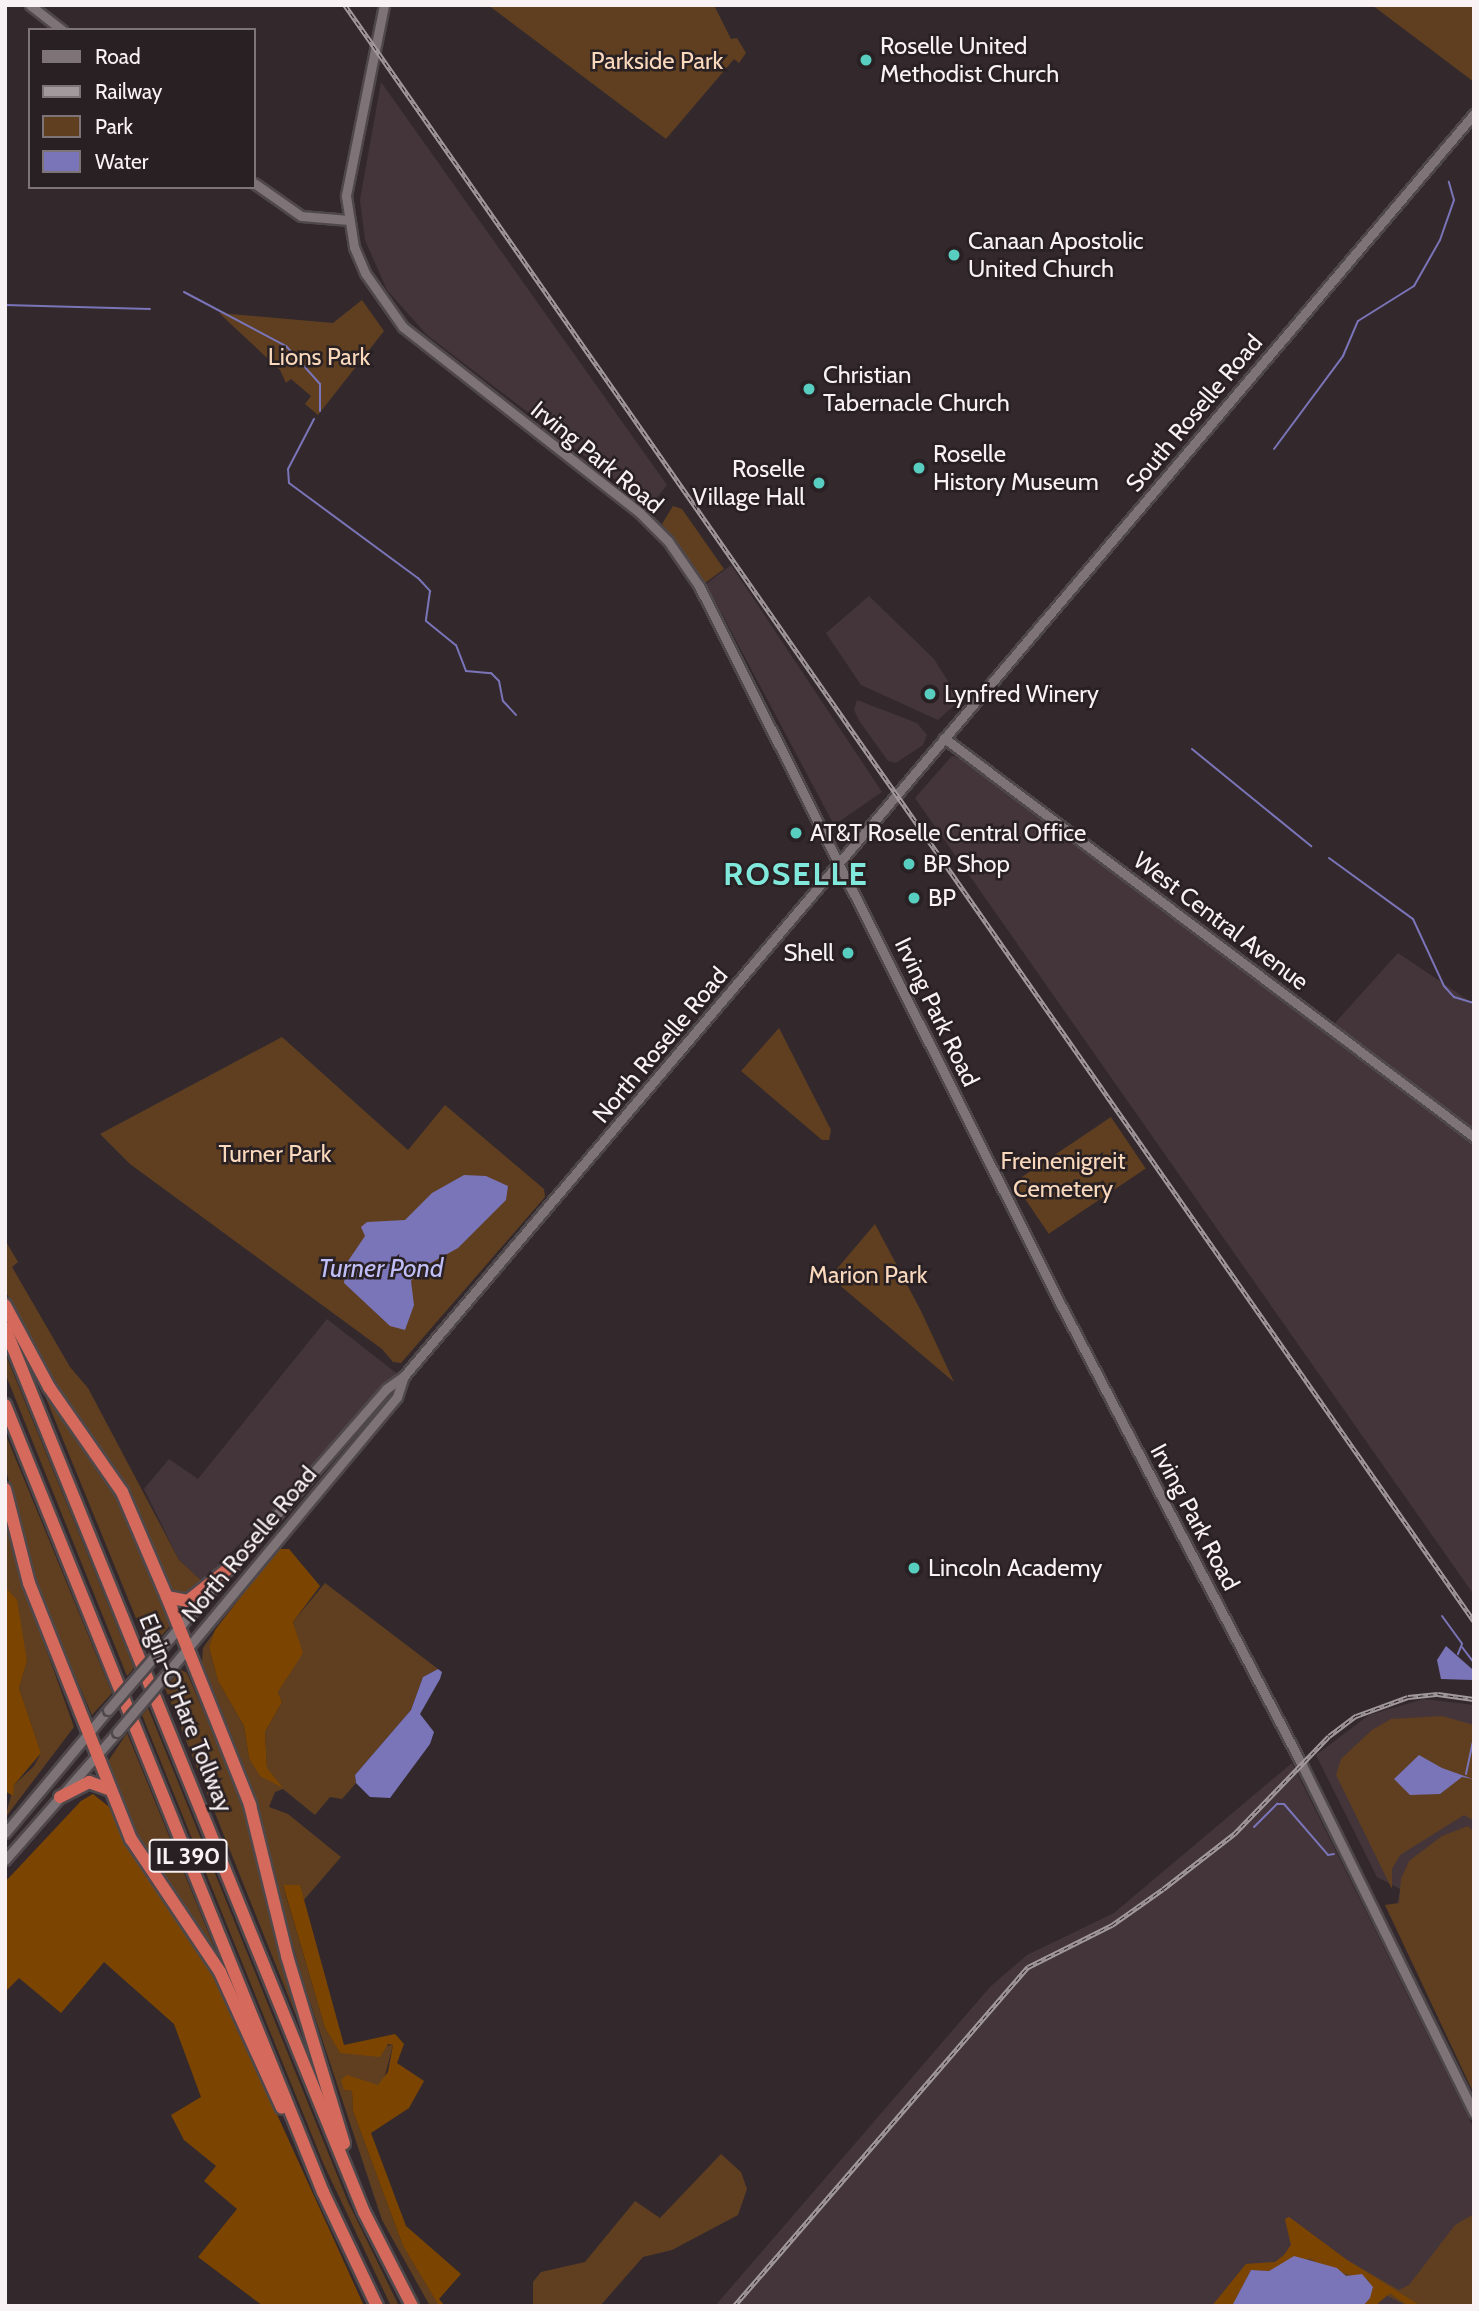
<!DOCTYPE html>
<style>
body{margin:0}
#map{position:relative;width:1479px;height:2311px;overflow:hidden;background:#33292d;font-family:Cabin,sans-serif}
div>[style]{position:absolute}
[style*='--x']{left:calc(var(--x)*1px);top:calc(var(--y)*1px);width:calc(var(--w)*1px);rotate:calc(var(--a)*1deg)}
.built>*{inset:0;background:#44353a}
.green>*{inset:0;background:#5f3f20;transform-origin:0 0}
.forest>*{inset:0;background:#7b4501}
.water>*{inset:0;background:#7a74b8}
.stream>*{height:2px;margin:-1px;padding:0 1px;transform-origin:1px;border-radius:1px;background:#7a74b8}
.roads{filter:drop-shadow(2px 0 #4f484b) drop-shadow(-2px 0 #4f484b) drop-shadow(0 2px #4f484b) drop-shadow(0 -2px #4f484b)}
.secondary>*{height:9px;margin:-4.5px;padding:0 4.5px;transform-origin:4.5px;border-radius:4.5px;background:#7e7377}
.highway>*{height:12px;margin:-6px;padding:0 6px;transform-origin:6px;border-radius:6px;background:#d5695c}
.rail>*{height:4.5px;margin-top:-2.25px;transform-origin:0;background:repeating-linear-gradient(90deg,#292023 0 5px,#a1999c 0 10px);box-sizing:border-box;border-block:2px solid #a1999c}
.bridges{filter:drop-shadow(2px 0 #4f484b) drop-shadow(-2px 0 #4f484b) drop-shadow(0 2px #4f484b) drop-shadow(0 -2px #4f484b)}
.secondary-bridge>*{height:9px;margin:-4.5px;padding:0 4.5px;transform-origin:4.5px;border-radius:4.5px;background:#7e7377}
.dots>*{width:19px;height:19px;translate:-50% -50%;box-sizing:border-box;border:4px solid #292023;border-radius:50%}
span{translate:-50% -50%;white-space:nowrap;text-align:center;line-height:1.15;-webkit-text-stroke:5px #292023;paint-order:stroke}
.shield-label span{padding:2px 5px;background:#292023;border:2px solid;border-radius:5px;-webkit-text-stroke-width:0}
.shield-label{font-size:23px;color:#f8f2f4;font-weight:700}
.poi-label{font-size:24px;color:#f8f2f4}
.left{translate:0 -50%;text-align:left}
.right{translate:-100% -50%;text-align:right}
.park-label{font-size:24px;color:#f9d8bc}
.street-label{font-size:24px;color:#f8f2f4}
.water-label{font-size:26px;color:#c0bef6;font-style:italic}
.district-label{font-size:32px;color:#80e9db;font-weight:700;letter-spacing:2px}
.frame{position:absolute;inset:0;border:7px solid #f8f2f4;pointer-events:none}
.legend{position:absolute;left:28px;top:28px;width:228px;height:161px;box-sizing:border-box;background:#292023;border:2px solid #7c7477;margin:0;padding:9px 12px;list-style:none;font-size:21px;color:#f8f2f4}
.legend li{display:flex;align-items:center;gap:14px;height:35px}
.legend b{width:35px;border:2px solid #7c7477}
</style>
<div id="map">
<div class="built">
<div style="clip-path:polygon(381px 82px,667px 485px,650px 506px,427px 335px,387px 290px,365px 240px,360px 200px)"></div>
<div style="clip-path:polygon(731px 565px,882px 792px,834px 825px,706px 584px)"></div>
<div style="clip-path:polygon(869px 596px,934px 659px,960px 700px,938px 720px,861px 685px,826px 633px)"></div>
<div style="clip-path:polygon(857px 700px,917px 723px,927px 735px,923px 745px,896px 763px,888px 761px,860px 722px,854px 710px)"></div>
<div style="clip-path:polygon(952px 756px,969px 762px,1326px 1033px,1398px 953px,1474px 1004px,1474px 1595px,915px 798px)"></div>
<div style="clip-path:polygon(327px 1319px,400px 1376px,203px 1582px,179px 1560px,144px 1489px,169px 1459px,198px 1479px)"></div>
<div style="clip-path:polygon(1424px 1699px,1474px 1705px,1474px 2074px,1396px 1912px,1400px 1889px,1377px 1877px,1316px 1755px,1369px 1715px)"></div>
<div style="clip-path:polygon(1292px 1763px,1474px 2129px,1474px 2306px,715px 2306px,990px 1987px,1027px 1955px,1114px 1913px)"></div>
</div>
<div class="green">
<div style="clip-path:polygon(488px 5px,714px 5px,731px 39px,737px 38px,746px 53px,739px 63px,734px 59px,666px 139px)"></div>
<div style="clip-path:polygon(1372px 5px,1474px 5px,1474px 82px)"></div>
<div style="clip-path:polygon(362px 300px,384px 331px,318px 415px,305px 404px,311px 396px,291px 379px,286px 383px,280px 370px,219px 313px,333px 323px)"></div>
<div style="clip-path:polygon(673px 506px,682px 509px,724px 569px,705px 583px,662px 524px)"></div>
<div style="clip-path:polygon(779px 1028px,831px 1130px,829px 1140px,822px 1140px,741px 1071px)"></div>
<div style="clip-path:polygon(282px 1037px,408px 1150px,445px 1105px,544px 1189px,545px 1197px,401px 1363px,393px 1362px,382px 1349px,130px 1164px,100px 1134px)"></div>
<div style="left:1111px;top:1117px;width:62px;height:117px;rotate:56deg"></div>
<div style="clip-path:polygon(875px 1224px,921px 1311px,954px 1382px,830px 1277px)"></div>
<div style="clip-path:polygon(5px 1240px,18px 1262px,12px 1267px,70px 1367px,88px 1388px,179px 1560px,203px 1582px,185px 1596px,176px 1595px,164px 1575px,117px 1472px,43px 1367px,5px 1290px)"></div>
<div style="clip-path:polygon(5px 1353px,134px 1668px,127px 1676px,5px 1373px)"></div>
<div style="clip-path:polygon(41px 1386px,116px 1498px,166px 1615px,170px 1626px,149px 1650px)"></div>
<div style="clip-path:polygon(5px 1433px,112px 1693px,92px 1715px,34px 1582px,5px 1466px)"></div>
<div style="clip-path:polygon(5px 1514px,22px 1582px,74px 1727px,5px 1818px,14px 1785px,34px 1766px,41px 1753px,19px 1688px,27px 1661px,5px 1587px)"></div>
<div style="clip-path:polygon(325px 1583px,438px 1669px,423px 1677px,411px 1710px,355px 1775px,356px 1783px,342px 1799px,330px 1797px,315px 1815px,283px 1789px,275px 1792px,269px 1807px,288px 1814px,341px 1857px,303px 1901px,300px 1886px,283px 1886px,325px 2028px,340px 2053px,393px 2045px,384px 2079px,378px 2085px,344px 2090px,352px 2091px,353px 2111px,403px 2246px,439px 2306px,430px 2306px,382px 2220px,303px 1981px,242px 1762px,202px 1662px,203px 1648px,215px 1631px,209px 1647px,218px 1681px,244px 1726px,249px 1758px,281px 1786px,267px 1769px,265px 1732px,282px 1702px,278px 1692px,302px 1653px,293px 1622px)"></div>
<div style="clip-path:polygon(181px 1670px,187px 1673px,251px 1822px,307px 2043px,165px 1688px)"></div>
<div style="clip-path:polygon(148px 1708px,348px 2202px,399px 2306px,390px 2304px,324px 2165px,142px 1715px)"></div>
<div style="clip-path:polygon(1442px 1716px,1474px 1725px,1474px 1821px,1464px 1815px,1400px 1855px,1392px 1869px,1392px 1889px,1336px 1775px,1341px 1759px,1372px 1730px,1391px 1719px)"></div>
<div style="clip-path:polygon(127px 1733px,218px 1956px,216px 1957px,141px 1845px,107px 1763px)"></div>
<div style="clip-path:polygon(1468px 1826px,1474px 1832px,1474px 2094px,1385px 1905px,1399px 1903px,1401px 1879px,1409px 1861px,1442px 1836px)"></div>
<div style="clip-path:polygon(721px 2154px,741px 2172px,747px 2189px,738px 2215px,672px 2250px,643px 2257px,600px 2306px,533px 2305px,533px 2282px,541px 2272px,585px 2262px,635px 2201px,660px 2218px)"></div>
<div style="clip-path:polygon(1474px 2214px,1474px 2306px,1408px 2306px,1384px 2294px,1375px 2306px,1363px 2306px,1251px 2270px,1232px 2306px,1212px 2306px,1246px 2264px,1275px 2262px,1284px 2255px,1291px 2245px,1285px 2219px,1289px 2217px,1347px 2260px,1399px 2290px,1409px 2285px,1455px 2225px)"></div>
</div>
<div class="forest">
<div style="clip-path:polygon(278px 1549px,289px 1549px,320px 1586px,293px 1622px,303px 1653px,278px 1692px,282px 1702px,265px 1732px,267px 1768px,283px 1788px,260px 1776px,249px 1758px,244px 1726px,218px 1681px,209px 1647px,215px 1630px)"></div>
<div style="clip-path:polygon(5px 1587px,17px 1600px,27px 1661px,19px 1688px,41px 1753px,14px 1785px,13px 1796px,5px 1791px)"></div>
<div style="clip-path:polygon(93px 1794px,113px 1810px,137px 1861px,211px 1969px,364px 2306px,263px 2306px,198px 2257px,237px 2209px,204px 2181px,216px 2166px,184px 2140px,171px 2115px,201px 2097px,174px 2024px,104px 1962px,61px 2013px,19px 1978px,5px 1992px,5px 1882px,81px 1801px)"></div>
<div style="clip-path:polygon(283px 1885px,300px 1885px,344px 2045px,395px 2034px,404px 2044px,397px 2063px,424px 2081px,409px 2108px,371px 2133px,406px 2226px,461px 2274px,439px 2299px,445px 2306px,439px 2306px,403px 2246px,353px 2111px,352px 2091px,344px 2090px,341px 2080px,347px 2075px,378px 2085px,388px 2072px,393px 2045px,388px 2044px,380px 2057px,340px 2053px,325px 2028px)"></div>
<div style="clip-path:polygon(1289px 2217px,1347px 2260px,1421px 2306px,1408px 2306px,1390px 2293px,1375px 2306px,1363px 2306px,1369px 2280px,1324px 2268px,1310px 2258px,1268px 2271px,1251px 2270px,1232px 2306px,1212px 2306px,1246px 2264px,1275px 2262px,1284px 2255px,1291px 2245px,1285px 2219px)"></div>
</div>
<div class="water">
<div style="clip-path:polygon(464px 1175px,486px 1176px,508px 1186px,506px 1200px,458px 1248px,420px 1269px,411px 1281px,414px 1305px,405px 1330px,390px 1326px,344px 1283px,346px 1264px,365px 1236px,361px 1227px,367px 1222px,405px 1220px,432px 1193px)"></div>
<div style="clip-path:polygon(1446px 1646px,1472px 1669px,1473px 1680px,1441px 1679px,1437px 1660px)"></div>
<div style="clip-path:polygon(438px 1669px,442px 1672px,440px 1679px,420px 1714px,434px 1732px,430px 1744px,390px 1798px,370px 1797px,356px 1783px,355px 1775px,411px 1710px,423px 1677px)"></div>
<div style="clip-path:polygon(1419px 1755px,1442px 1768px,1473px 1779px,1462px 1777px,1440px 1794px,1410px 1795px,1394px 1779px)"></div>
<div style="clip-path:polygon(1294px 2256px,1337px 2268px,1346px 2276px,1362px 2274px,1373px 2287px,1370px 2298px,1363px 2306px,1232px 2306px,1251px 2270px,1269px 2271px)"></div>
</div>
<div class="stream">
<div style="--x:184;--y:292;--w:115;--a:27.9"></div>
<div style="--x:286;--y:346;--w:51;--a:48.2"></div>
<div style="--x:320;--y:384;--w:27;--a:90"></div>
<div style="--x:5;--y:305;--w:145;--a:1.6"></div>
<div style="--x:314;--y:419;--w:56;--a:117.5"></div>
<div style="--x:288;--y:469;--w:14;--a:86"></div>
<div style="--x:289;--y:483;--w:160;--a:36.4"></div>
<div style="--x:418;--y:578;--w:18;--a:47"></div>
<div style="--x:430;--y:591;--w:30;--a:98"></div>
<div style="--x:426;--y:621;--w:38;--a:39"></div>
<div style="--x:456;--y:645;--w:28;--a:69"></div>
<div style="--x:466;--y:671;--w:25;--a:5"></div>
<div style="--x:491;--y:673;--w:11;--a:45"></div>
<div style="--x:499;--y:681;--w:20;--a:79"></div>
<div style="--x:503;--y:701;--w:19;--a:47"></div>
<div style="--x:1274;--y:449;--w:116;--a:-53.4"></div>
<div style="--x:1343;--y:356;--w:38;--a:-67"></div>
<div style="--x:1358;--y:321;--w:66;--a:-32"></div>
<div style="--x:1414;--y:286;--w:53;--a:-60.5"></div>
<div style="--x:1440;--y:240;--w:42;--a:-70.7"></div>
<div style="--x:1454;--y:200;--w:19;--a:-106"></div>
<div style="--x:1192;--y:749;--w:154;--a:39.2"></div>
<div style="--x:1329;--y:858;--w:104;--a:36"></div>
<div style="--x:1413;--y:919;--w:74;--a:65.2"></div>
<div style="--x:1444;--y:986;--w:15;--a:48"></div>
<div style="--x:1454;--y:997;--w:21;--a:17"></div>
<div style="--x:1442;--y:1616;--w:34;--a:54"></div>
<div style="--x:1462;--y:1644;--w:11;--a:112"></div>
<div style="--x:1462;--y:1647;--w:20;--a:53"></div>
<div style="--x:1466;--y:1774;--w:40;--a:-78"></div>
<div style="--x:1254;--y:1827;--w:33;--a:-45"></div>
<div style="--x:1277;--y:1804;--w:7;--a:0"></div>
<div style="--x:1284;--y:1804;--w:67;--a:49.2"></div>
<div style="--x:1328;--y:1855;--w:6;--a:-9"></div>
</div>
<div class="roads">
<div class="secondary">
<div style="--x:30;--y:5;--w:41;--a:38"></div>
<div style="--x:384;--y:5;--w:195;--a:101.3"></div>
<div style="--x:346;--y:196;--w:52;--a:81.1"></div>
<div style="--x:354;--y:247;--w:28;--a:67"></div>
<div style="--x:365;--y:273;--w:66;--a:54.9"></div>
<div style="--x:403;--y:327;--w:300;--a:38.1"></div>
<div style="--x:639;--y:512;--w:41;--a:45"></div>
<div style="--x:668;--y:541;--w:55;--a:55.4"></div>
<div style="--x:699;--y:586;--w:807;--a:63.28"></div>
<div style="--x:1062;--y:1307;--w:517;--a:62.34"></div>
<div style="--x:1302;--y:1765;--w:388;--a:63.7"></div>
<div style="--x:254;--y:183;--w:57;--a:35.1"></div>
<div style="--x:301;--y:216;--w:48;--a:4.8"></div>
<div style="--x:944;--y:738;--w:663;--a:36.97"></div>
<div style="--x:230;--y:1568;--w:237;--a:-48.9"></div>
<div style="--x:386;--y:1389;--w:22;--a:-36"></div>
<div style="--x:404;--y:1376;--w:1655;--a:-49.71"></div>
<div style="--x:158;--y:1652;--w:89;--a:-49.5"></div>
<div style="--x:167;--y:1673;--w:359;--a:-50.2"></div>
<div style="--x:397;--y:1397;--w:22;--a:-72"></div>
<div style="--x:5;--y:1833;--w:160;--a:-50.1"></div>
<div style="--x:5;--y:1860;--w:170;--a:-48.8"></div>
</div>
<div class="highway">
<div style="--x:5;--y:1305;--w:93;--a:61.8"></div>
<div style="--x:49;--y:1387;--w:128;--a:55.2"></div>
<div style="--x:122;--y:1492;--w:114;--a:66.8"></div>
<div style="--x:167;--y:1597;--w:224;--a:68.2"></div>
<div style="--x:250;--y:1805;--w:155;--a:76.2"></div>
<div style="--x:287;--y:1956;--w:196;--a:73.1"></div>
<div style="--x:5;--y:1328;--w:954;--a:67.9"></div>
<div style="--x:364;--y:2212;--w:106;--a:62.9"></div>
<div style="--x:5;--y:1405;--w:849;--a:68"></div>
<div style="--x:323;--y:2192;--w:126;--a:64.7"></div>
<div style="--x:5;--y:1489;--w:97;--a:75.7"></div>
<div style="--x:29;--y:1583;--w:276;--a:68.3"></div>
<div style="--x:131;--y:1839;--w:160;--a:56.2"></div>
<div style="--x:220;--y:1972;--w:149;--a:65.5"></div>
<div style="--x:167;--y:1597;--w:21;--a:11"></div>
<div style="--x:188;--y:1601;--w:58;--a:-38.7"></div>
<div style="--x:60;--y:1797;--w:33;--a:-27"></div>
<div style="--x:89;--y:1782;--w:23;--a:20"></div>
</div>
</div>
<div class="rail">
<div style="--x:345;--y:5;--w:1971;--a:55.06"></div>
<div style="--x:734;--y:2306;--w:449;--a:-49.1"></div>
<div style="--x:1028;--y:1967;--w:94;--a:-26.6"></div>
<div style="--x:1112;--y:1925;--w:62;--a:-35.2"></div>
<div style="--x:1163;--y:1889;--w:90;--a:-37.8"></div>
<div style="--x:1234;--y:1834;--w:136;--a:-45.9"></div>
<div style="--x:1329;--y:1736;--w:34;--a:-37"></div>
<div style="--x:1356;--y:1716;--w:55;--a:-20.1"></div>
<div style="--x:1408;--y:1697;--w:30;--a:-6"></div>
<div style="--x:1438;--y:1694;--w:36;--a:8"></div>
</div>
<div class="bridges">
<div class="secondary-bridge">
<div style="--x:108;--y:1710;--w:77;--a:-49.2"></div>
<div style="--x:117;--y:1732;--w:77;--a:-49.7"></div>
</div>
</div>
<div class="dots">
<div style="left:866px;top:60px;background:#58cec0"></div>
<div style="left:954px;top:255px;background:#58cec0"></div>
<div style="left:809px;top:389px;background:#58cec0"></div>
<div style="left:919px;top:468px;background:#58cec0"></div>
<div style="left:819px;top:483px;background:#58cec0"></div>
<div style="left:930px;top:694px;background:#58cec0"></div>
<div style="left:796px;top:833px;background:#58cec0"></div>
<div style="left:909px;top:864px;background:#58cec0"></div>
<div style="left:914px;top:898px;background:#58cec0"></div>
<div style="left:848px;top:953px;background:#58cec0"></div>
<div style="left:914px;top:1568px;background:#58cec0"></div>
</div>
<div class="shield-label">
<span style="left:188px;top:1856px">IL 390</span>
</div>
<div class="poi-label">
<span class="left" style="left:880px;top:60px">Roselle United<br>Methodist Church</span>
<span class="left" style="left:968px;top:255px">Canaan Apostolic<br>United Church</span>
<span class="left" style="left:823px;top:389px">Christian<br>Tabernacle Church</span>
<span class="left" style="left:933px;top:468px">Roselle<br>History Museum</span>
<span class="right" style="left:805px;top:483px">Roselle<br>Village Hall</span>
<span class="left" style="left:944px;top:694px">Lynfred Winery</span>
<span class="left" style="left:810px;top:833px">AT&amp;T Roselle Central Office</span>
<span class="left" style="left:923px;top:864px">BP Shop</span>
<span class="left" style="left:928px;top:898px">BP</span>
<span class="right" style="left:834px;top:953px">Shell</span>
<span class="left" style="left:928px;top:1568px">Lincoln Academy</span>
</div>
<div class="park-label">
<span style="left:657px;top:61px">Parkside Park</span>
<span style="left:319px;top:357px">Lions Park</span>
<span style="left:275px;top:1154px">Turner Park</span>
<span style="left:1063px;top:1175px">Freinenigreit<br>Cemetery</span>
<span style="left:868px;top:1275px">Marion Park</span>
</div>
<div class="street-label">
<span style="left:1194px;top:413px;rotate:-50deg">South Roselle Road</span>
<span style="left:597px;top:457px;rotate:39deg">Irving Park Road</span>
<span style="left:1221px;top:921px;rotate:37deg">West Central Avenue</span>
<span style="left:937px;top:1012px;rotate:64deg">Irving Park Road</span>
<span style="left:660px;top:1045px;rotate:-50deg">North Roselle Road</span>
<span style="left:1195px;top:1517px;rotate:62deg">Irving Park Road</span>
<span style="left:249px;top:1544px;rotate:-50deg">North Roselle Road</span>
<span style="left:186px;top:1713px;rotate:68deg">Elgin-O'Hare Tollway</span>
</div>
<div class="water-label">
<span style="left:381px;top:1269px">Turner Pond</span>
</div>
<div class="district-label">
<span style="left:796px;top:874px">ROSELLE</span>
</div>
<div class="frame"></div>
<ul class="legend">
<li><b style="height:9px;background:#7e7377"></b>Road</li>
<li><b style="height:9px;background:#a1999c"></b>Railway</li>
<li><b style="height:19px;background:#5f3f20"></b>Park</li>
<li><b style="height:19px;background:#7a74b8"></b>Water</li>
</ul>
</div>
